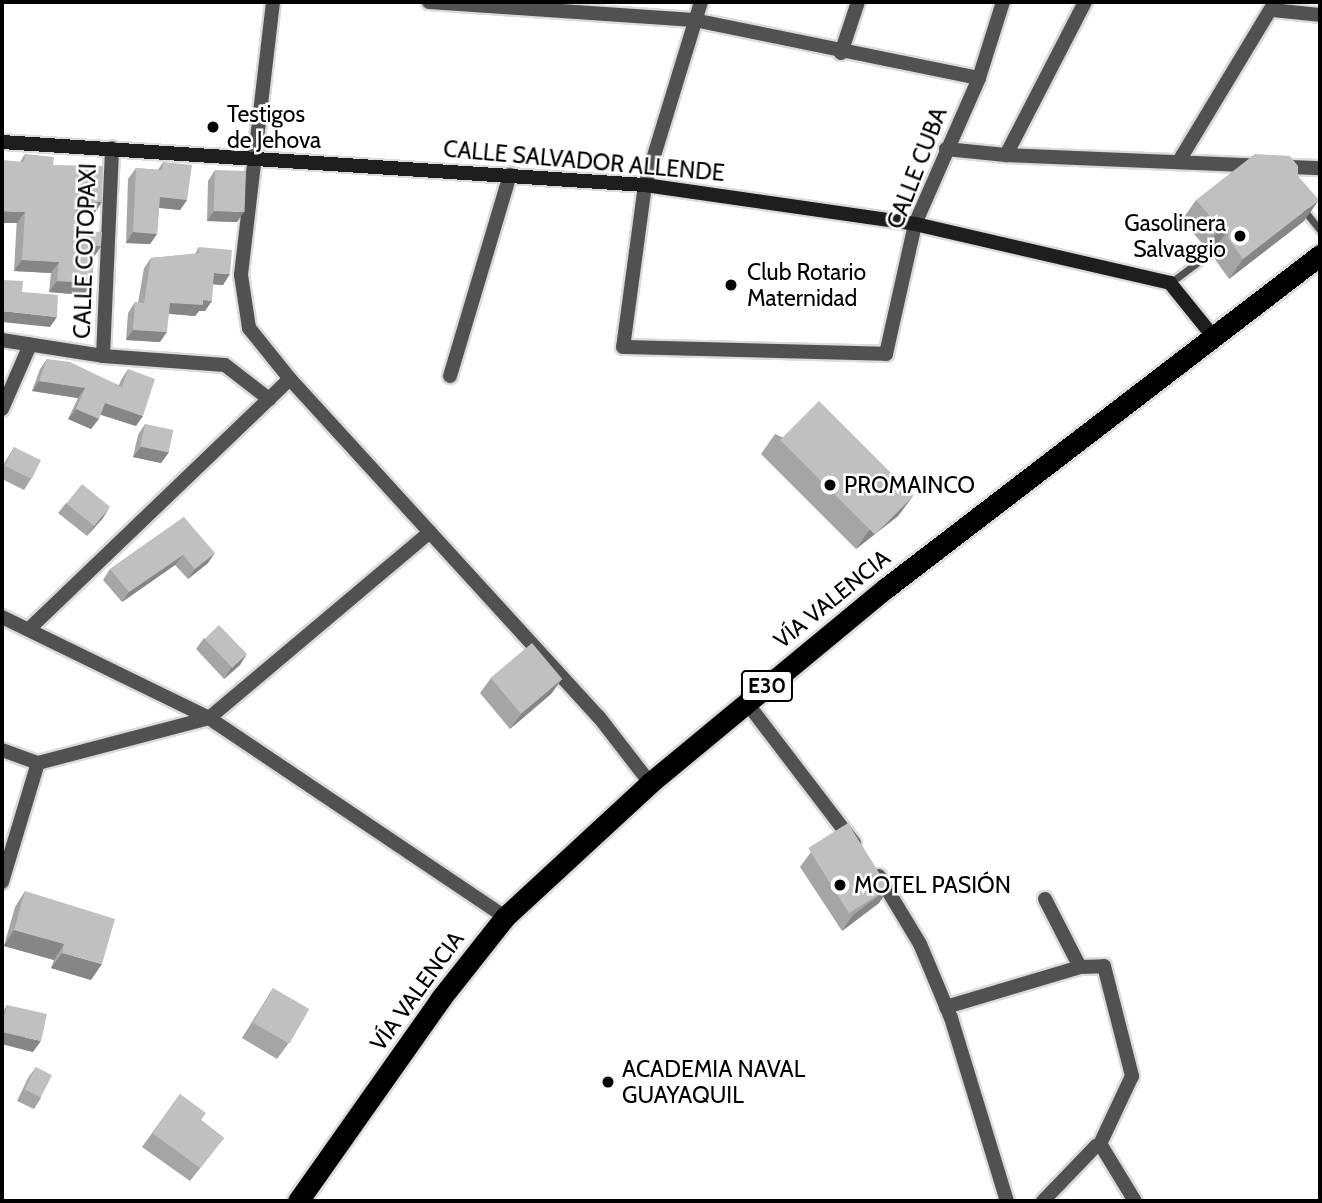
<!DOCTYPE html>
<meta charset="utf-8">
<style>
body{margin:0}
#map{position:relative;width:1322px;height:1203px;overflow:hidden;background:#fff;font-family:Cabin,sans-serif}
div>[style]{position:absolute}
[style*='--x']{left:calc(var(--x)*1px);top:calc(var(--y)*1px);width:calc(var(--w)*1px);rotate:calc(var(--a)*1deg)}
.roads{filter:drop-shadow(2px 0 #dbdbdb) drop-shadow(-2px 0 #dbdbdb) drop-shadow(0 2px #dbdbdb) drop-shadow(0 -2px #dbdbdb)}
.lane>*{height:7px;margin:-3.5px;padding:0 3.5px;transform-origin:3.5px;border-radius:3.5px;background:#515151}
.street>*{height:14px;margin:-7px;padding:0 7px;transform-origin:7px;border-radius:7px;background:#515151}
.secondary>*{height:14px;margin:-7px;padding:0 7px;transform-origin:7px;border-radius:7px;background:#1e1e1e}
.highway>*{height:21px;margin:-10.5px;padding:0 10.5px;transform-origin:10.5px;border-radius:10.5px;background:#000}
.wall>*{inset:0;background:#a5a5a5}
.shaded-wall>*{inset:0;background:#868686}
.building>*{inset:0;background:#c0c0c0;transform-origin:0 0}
.dots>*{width:19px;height:19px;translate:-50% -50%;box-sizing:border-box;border:4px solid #fff;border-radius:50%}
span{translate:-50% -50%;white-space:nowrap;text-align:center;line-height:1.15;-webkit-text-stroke:5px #fff;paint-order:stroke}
.shield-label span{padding:2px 5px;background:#fff;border:2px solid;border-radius:5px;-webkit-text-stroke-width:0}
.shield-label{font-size:21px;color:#000;font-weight:700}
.poi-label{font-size:23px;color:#000}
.left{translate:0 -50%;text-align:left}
.right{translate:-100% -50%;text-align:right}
.street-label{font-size:23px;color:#000}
.frame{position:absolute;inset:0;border:4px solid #000;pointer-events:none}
</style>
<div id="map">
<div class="roads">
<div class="lane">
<div style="--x:1303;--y:209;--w:27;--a:51"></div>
<div style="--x:1170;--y:283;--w:50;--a:-36.9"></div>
</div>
<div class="street">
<div style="--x:273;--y:2;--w:275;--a:96.7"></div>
<div style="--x:241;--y:275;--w:54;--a:81.4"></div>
<div style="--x:249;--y:328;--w:65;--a:51.2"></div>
<div style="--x:290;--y:379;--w:458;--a:47.6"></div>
<div style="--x:599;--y:717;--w:83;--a:52.3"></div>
<div style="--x:429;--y:2;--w:266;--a:3.9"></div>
<div style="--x:694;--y:20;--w:291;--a:11.5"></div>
<div style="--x:701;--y:2;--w:191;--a:107"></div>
<div style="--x:645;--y:185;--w:163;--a:97.7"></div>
<div style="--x:623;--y:347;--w:263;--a:1.5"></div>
<div style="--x:886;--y:354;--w:133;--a:-77.4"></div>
<div style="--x:915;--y:224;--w:159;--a:-66.3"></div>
<div style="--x:979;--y:78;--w:80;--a:-72.5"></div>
<div style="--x:1272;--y:10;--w:48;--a:5.9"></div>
<div style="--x:841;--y:53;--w:54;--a:-71.6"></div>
<div style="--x:946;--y:149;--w:60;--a:5.7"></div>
<div style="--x:1006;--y:155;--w:314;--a:2.4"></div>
<div style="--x:1006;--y:155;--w:172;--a:-62.7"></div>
<div style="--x:1179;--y:161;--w:186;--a:-58.9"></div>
<div style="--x:2;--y:340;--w:102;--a:9"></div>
<div style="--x:103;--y:356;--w:122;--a:4.2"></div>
<div style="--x:225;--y:365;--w:56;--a:37.7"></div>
<div style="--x:103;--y:356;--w:208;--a:-87.5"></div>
<div style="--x:450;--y:376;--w:210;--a:-73.4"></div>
<div style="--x:2;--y:409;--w:70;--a:-66.4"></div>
<div style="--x:430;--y:532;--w:289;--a:139.9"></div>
<div style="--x:209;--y:718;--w:357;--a:33.9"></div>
<div style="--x:2;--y:617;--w:230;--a:26"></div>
<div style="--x:29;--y:629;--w:361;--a:-43.8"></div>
<div style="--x:747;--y:703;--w:176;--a:52.6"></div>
<div style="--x:2;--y:750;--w:38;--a:20"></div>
<div style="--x:38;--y:763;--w:177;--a:-14.7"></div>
<div style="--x:879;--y:876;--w:79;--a:58.9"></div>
<div style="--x:920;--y:944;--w:80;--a:67.3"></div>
<div style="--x:951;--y:1018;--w:191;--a:73"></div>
<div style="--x:2;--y:882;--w:124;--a:-73.2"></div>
<div style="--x:1045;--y:899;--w:76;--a:62.8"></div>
<div style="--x:1080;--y:967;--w:24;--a:-2"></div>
<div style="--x:1104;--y:966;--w:114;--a:75.7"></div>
<div style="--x:1132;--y:1076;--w:77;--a:115.2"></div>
<div style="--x:946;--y:1007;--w:140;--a:-16.6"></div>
<div style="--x:1043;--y:1201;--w:76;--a:-46.1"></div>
<div style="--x:1096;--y:1146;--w:6;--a:9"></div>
<div style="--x:1102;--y:1147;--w:63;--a:58.6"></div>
</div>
<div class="secondary">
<div style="--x:2;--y:142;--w:644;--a:3.83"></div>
<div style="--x:645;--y:185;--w:273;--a:8.2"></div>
<div style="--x:915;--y:224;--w:262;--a:13"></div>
<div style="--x:1170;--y:283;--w:67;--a:51.1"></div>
</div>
<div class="highway">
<div style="--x:298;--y:1201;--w:248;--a:-54.8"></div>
<div style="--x:441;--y:998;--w:103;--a:-51.7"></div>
<div style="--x:505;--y:917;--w:197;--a:-42.7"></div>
<div style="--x:650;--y:783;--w:306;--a:-39.6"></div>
<div style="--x:886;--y:588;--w:547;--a:-37.5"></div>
</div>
</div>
<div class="wall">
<div style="clip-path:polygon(25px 154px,53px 165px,94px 214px,76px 213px,75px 231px,101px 246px,94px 257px,92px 283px,84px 295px,49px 292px,51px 273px,14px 271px,20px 162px)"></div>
<div style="clip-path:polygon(163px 162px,187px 200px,180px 210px,159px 208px,157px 234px,150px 244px,126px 243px,128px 179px,136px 168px,158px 170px)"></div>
<div style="clip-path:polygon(215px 170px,237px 222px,207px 221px,208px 181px)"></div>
<div style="clip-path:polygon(1298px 176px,1304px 221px,1229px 279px,1214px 258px,1214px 249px,1206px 248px,1182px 220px,1196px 200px)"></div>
<div style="clip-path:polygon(199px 247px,223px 285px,213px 284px,205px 311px,199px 311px,195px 316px,169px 314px,160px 342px,126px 340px,128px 313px,135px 302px,138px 303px,144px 268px,151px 258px,195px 254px)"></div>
<div style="clip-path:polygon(47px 359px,119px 385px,121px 380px,128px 369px,136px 426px,100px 414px,91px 429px,68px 419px,78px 398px,32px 391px,40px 369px)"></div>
<div style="clip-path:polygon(145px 424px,169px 452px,161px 463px,133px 457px,138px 435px)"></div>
<div style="clip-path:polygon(775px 434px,913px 496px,898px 516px,856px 549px,761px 454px)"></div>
<div style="clip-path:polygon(14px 447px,31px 479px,24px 490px,2px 479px,2px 467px)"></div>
<div style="clip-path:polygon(66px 503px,103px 518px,87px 536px,58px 513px)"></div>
<div style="clip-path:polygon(184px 517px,208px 563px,188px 579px,175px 565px,122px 602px,103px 580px,110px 569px)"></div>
<div style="clip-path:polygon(204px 638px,240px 665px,224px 679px,196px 649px)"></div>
<div style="clip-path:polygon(491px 678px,562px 679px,551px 694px,510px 729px,480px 693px)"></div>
<div style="clip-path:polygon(811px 852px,889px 888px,879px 903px,842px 931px,800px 867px)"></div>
<div style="clip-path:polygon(25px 891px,91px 980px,51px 968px,54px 960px,4px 946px,15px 907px)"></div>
<div style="clip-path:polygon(273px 988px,288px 1044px,277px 1059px,242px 1038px)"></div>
<div style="clip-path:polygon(7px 1005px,33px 1052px,2px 1044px,2px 1013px)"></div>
<div style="clip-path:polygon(36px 1067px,41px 1098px,34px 1109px,17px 1101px,28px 1078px)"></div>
<div style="clip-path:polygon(180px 1094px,201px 1120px,224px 1138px,190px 1181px,142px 1147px)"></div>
</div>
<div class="shaded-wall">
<div style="clip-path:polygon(160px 197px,187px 200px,180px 210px,153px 207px)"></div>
<div style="clip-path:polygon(1319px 200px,1304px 221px,1229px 279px,1243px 259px)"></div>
<div style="clip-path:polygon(77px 202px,102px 202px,94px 214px,69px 213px)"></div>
<div style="clip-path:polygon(2px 211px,25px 212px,17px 223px,2px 223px)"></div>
<div style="clip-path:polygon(214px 211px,244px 212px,237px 222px,207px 221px)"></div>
<div style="clip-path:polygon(1220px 228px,1229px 229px,1214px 249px,1206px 248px)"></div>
<div style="clip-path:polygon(133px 232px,157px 234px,150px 244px,126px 243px)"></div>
<div style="clip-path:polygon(95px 246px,101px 246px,93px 258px)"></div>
<div style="clip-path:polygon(22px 260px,59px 262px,51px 273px,14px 271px)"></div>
<div style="clip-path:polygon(214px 273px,230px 274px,223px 285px,206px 284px)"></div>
<div style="clip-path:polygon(57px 281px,92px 283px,84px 295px,49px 292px)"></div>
<div style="clip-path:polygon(203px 300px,212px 301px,205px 311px,199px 311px,195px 316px,163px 313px,170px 303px)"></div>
<div style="clip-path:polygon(2px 311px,57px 317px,50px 327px,2px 322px)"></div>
<div style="clip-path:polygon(133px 330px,167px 332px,160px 342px,126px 340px)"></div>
<div style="clip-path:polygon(39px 381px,85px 388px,78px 398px,32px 391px)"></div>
<div style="clip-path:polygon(105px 403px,143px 416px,136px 426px,98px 414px)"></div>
<div style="clip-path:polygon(76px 409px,99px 419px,91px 429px,68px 419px)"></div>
<div style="clip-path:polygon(141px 447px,169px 452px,161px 463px,133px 457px)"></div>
<div style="clip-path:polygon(913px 496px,898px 516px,856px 549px,870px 529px)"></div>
<div style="clip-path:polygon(110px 507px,103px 518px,87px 536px,94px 526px)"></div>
<div style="clip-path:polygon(215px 553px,208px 563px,188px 579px,195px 569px)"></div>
<div style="clip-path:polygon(183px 555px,175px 565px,122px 602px,129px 592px)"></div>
<div style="clip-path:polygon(247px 654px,240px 665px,224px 679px,231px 668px)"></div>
<div style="clip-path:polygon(562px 679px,551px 694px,510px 729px,521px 714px)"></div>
<div style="clip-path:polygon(889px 888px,879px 903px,842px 931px,853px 915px)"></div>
<div style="clip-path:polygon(14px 930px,64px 944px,54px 960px,4px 946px)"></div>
<div style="clip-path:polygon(62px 953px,102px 964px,91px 980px,51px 968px)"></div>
<div style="clip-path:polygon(2px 1032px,41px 1041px,33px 1052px,2px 1044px)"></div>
</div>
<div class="building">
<div style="clip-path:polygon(25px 154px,54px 157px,53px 165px,103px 166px,102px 202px,77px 202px,75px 231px,102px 232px,101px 246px,95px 246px,92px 283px,57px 281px,59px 262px,22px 260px,25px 212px,2px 211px,2px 160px,24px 162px)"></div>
<div style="clip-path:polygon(1255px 154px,1290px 156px,1298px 166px,1298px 176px,1319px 200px,1243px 259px,1228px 238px,1229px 229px,1220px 228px,1196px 200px)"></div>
<div style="clip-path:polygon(163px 162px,192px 165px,187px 200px,160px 197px,157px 234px,133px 232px,136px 168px,162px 170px)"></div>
<div style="left:215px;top:170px;width:31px;height:41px;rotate:2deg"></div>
<div style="clip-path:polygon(199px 247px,232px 250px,230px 274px,214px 273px,212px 301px,203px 300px,203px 305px,170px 303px,167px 332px,133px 330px,135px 302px,144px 303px,151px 258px,199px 253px)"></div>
<div style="clip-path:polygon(2px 280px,23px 281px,22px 292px,58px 295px,57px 317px,2px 311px)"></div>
<div style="clip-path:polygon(47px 359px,70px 362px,122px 387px,128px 369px,155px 379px,143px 416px,105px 403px,99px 419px,76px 409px,85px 388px,39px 381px)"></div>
<div style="left:819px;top:401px;width:134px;height:55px;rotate:45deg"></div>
<div style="left:145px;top:424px;width:29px;height:23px;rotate:12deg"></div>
<div style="left:14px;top:447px;width:30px;height:21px;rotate:26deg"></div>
<div style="left:82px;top:484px;width:36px;height:25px;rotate:39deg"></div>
<div style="clip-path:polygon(184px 517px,215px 553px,195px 569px,183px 555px,129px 592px,110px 569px)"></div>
<div style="left:219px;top:625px;width:40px;height:20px;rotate:46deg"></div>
<div style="left:532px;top:643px;width:47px;height:54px;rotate:50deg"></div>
<div style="left:848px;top:823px;width:77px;height:47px;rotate:58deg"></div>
<div style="clip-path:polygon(25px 891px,115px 919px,102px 964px,62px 953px,64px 944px,14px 930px)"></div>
<div style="left:273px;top:988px;width:42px;height:40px;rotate:30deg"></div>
<div style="clip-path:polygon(7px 1005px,47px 1014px,41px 1041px,2px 1032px,2px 1027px)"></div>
<div style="left:36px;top:1067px;width:18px;height:25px;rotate:27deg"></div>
<div style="clip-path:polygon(180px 1094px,206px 1113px,201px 1120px,224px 1138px,200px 1168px,152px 1133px)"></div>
</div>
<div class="dots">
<div style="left:213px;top:127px;background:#000"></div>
<div style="left:1240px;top:236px;background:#000"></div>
<div style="left:731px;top:285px;background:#000"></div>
<div style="left:830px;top:485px;background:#000"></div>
<div style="left:840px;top:885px;background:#000"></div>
<div style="left:608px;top:1082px;background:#000"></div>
</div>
<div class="shield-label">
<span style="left:767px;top:686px">E30</span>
</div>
<div class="poi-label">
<span class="left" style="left:227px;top:127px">Testigos<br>de Jehova</span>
<span class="right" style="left:1226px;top:236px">Gasolinera<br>Salvaggio</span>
<span class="left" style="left:747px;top:285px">Club Rotario<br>Maternidad</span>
<span class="left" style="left:844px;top:485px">PROMAINCO</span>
<span class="left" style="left:854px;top:885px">MOTEL PASIÓN</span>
<span class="left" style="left:622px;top:1082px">ACADEMIA NAVAL<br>GUAYAQUIL</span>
</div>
<div class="street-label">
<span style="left:584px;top:161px;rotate:5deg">CALLE SALVADOR ALLENDE</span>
<span style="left:917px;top:168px;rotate:-69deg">CALLE CUBA</span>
<span style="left:85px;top:251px;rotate:-88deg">CALLE COTOPAXI</span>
<span style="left:832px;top:599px;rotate:-39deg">VÍA VALENCIA</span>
<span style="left:417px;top:991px;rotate:-54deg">VÍA VALENCIA</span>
</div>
<div class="frame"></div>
</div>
